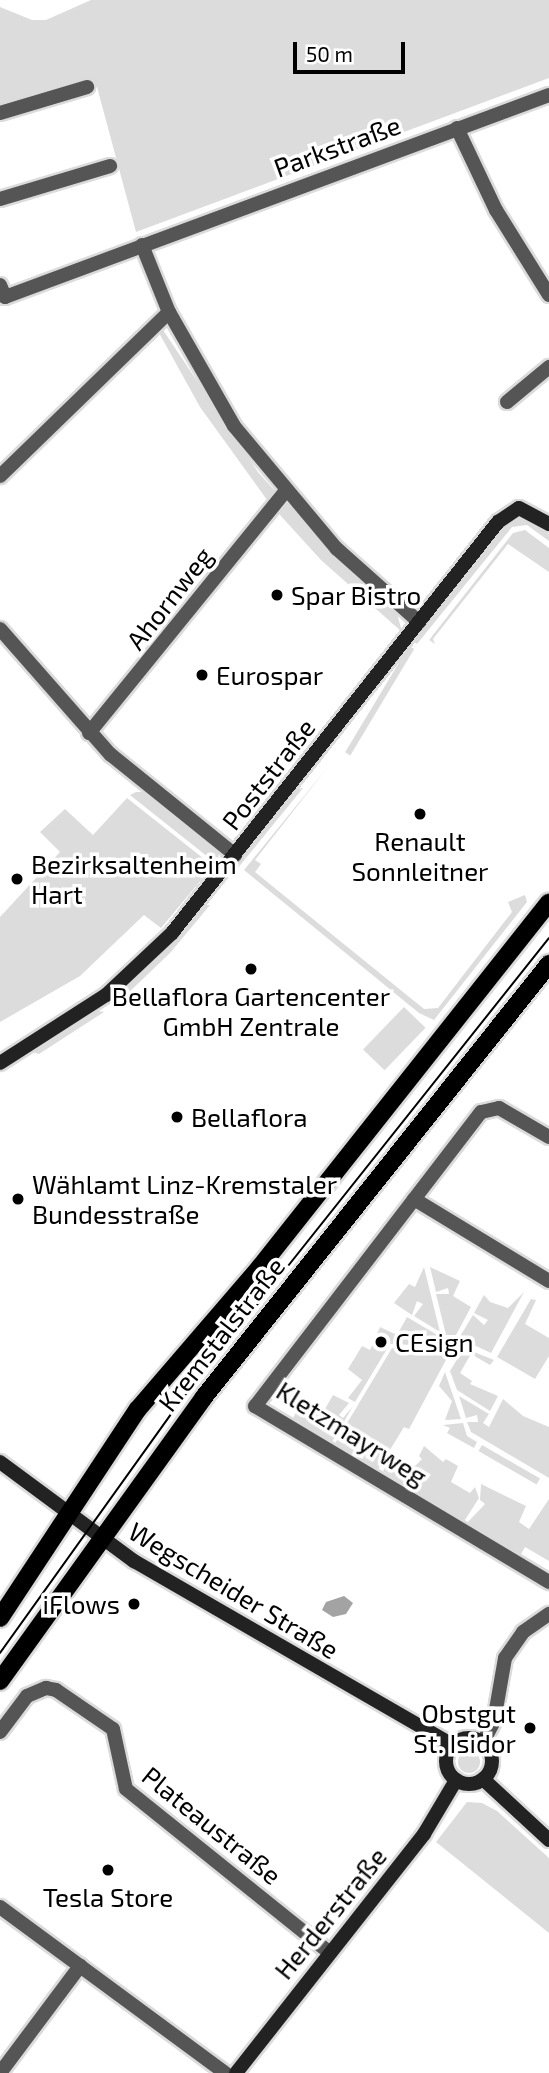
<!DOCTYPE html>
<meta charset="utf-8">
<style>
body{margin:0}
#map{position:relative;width:549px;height:2073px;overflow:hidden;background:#fff;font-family:"Exo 2",sans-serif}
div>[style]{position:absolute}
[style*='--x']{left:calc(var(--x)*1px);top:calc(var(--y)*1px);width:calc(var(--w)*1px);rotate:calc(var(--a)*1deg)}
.green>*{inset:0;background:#dcdcdc;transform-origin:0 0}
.round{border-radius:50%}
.water>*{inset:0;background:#a3a3a3}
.roads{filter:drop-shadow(2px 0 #dbdbdb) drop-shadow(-2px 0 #dbdbdb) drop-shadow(0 2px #dbdbdb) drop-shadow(0 -2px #dbdbdb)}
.street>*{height:14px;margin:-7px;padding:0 7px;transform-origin:7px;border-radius:7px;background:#555}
.secondary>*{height:14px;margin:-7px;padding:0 7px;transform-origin:7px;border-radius:7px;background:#222}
.secondary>.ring{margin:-7px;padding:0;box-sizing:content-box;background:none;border:14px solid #222;border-radius:50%}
.primary>*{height:18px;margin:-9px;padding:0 9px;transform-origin:9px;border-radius:9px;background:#000}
.tram>*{height:2px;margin:-1px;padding:0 1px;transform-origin:1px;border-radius:1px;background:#000}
.dots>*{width:19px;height:19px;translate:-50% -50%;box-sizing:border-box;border:4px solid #fff;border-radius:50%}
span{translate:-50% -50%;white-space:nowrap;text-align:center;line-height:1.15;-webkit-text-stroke:7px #fff;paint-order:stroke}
.street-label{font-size:26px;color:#000}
.poi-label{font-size:26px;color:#000}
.left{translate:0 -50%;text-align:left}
.right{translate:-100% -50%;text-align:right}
.scale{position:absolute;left:293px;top:42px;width:112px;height:32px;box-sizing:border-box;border:4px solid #000;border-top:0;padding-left:9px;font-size:21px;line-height:24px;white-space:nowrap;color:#000;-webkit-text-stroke:5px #fff;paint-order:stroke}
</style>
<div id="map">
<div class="green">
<div style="clip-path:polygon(91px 0,549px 0,549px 78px,136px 232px,97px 87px,0 109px,0 7px,32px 20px,46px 20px)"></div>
<div style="clip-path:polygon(163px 330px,258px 472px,330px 552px,397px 613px,402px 632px,321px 560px,270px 504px,200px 407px,158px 331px)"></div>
<div style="clip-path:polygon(528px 518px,549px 534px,549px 541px,527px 525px,512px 527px,417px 644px,413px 641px,504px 526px,513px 519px)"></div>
<div style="clip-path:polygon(525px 530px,549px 548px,549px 572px,508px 544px,433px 639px,435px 644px,429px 640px,513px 533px)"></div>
<div style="left:409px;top:646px;width:6px;height:124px;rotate:31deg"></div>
<div style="clip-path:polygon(327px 768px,255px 860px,261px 864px,255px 872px,424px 1009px,438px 1008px,512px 912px,508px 902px,525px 895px,527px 902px,434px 1020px,419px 1013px,244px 870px)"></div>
<div style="clip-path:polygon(303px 788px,224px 885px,296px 789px)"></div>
<div style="clip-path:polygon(136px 792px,145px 792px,219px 851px,218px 865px,130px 795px)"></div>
<div style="clip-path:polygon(127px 798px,213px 866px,161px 928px,144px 915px,80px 976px,0 1022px,0 917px,60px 852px,40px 832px,65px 809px,93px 835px)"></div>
<div style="clip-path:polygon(206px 905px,210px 905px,170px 953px,124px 997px,123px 991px)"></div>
<div style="left:404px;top:1007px;width:30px;height:59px;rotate:44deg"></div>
<div style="clip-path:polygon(98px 1011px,104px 1012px,39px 1054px,33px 1052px)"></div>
<div style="clip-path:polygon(424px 1267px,440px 1332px,414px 1316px,423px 1304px,417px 1301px,412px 1315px,394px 1303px,409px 1284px,415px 1287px)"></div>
<div style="clip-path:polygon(430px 1267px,460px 1281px,453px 1296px,471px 1307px,456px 1335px,446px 1335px,436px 1294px,449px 1294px,448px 1288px,436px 1292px)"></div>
<div style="clip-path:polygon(524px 1292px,491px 1353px,459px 1338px,473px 1315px,484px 1325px,488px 1320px,474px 1313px,484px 1295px,490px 1302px,508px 1308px)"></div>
<div style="clip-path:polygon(531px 1299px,536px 1300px,525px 1324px,549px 1338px,549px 1356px,535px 1379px,497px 1357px)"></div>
<div style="clip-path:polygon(407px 1317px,439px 1336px,435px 1346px,390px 1344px,355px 1402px,348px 1398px,362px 1380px,348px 1369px,362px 1346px,370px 1350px,380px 1327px,397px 1335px)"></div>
<div style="clip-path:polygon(392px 1348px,433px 1349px,447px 1358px,409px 1429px,404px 1427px,377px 1471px,362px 1460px,372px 1438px,366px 1435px,353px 1454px,334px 1445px)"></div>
<div style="clip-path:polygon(464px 1348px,494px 1360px,490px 1365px,471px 1354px,460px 1373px,472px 1381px,470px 1384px,498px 1396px,490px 1411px,457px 1390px,450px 1371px)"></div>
<div style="clip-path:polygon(445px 1372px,461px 1419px,445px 1420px,452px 1401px,439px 1386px)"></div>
<div style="clip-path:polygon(333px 1395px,349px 1403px,339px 1415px,343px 1418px,353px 1406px,332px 1442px,292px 1420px,298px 1409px,321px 1416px)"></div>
<div style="clip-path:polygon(459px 1396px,489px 1414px,483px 1423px,489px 1427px,503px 1399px,523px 1416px,549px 1427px,549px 1478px,471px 1432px,467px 1422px,478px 1422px,477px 1415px,466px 1418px)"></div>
<div style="clip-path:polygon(463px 1423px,467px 1436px,477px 1442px,474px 1448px,447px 1433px,450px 1428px,443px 1425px)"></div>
<div style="left:482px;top:1445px;width:67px;height:7px;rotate:30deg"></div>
<div style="clip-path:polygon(424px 1446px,443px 1462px,446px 1459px,458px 1466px,451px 1482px,470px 1493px,475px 1487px,479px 1498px,463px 1523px,383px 1471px,386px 1466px,409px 1472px,422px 1459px,419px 1456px)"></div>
<div style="clip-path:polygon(481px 1484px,526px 1506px,519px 1522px,529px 1529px,549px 1499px,549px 1561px,525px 1547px,520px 1556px,466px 1524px,485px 1504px,480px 1500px)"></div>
<div class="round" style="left:458px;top:1751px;width:22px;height:22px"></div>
<div style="clip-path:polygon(467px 1802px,482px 1803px,497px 1811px,549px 1858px,549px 1933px,436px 1842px)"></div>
</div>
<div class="water">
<div style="clip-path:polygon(344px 1596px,353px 1603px,346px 1614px,333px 1617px,322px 1610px,326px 1602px)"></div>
</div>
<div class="roads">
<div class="street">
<div style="--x:0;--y:113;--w:91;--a:-16.6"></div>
<div style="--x:457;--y:128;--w:91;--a:64.6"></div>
<div style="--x:496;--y:210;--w:100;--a:58.1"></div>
<div style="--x:0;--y:199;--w:115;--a:-16.7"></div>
<div style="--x:142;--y:245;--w:72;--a:68.1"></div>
<div style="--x:169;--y:312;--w:131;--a:60.3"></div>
<div style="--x:234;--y:426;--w:160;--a:50.1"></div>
<div style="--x:337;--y:549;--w:110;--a:41.7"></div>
<div style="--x:0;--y:285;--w:13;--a:67"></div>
<div style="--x:5;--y:297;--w:580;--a:-20.37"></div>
<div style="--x:507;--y:402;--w:55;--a:-39.8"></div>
<div style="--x:0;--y:476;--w:235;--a:-44.1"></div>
<div style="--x:0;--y:629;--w:167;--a:48.7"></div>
<div style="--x:110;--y:754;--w:161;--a:38.9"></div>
<div style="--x:89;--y:733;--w:311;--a:-50.9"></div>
<div style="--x:549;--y:1137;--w:58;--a:-149.9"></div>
<div style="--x:499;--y:1108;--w:18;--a:167"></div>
<div style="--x:481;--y:1112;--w:371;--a:127.5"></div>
<div style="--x:255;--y:1406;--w:343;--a:30.9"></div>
<div style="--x:414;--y:1199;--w:158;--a:31.3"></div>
<div style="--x:0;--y:1732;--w:45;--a:-53.1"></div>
<div style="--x:27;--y:1696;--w:21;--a:-23"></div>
<div style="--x:46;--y:1688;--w:10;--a:11"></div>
<div style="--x:56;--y:1690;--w:69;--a:34.4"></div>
<div style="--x:113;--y:1729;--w:61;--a:77.8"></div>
<div style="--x:126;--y:1789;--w:260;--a:38.8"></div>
<div style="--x:483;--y:1742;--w:24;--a:-62"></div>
<div style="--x:494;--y:1721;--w:64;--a:-80.1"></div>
<div style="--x:505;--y:1658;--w:32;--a:-55"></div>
<div style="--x:523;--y:1632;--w:32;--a:-35"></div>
<div style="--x:0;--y:1907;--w:280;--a:36.4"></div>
<div style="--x:0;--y:2073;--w:134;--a:-53.2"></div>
</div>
<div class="secondary">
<div style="--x:0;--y:1063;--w:126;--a:-32.7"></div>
<div style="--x:106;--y:995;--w:91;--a:-43.2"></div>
<div style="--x:172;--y:933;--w:525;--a:-51.58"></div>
<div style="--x:498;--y:522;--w:25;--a:-34"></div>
<div style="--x:519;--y:508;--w:34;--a:28"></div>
<div style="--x:0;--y:1462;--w:167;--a:36.5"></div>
<div style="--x:134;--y:1561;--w:368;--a:30"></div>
<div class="ring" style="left:446px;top:1738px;width:32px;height:32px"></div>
<div style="--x:483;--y:1779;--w:90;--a:42.7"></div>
<div style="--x:236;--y:2073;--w:304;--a:-51.8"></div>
<div style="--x:424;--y:1834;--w:63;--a:-59.3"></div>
</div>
<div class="primary">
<div style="--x:0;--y:1618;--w:250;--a:-56.6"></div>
<div style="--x:138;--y:1409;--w:187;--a:-49.3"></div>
<div style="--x:260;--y:1267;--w:465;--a:-51.6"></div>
<div style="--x:0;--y:1681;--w:350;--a:-54.3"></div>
<div style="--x:204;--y:1397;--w:554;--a:-51.45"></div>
</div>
</div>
<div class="tram">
<div style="--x:0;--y:1653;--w:307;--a:-54.4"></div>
<div style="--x:179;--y:1403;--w:594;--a:-51.49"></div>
</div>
<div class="dots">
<div style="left:277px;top:595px;background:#000"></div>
<div style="left:202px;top:675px;background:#000"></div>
<div style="left:420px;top:814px;background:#000"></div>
<div style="left:17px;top:879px;background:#000"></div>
<div style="left:251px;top:969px;background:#000"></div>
<div style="left:177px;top:1117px;background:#000"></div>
<div style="left:18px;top:1199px;background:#000"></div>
<div style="left:381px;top:1342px;background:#000"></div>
<div style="left:134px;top:1604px;background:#000"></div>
<div style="left:530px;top:1728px;background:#000"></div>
<div style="left:108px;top:1870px;background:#000"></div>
</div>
<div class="street-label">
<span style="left:337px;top:146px;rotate:-20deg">Parkstraße</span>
<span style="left:169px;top:598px;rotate:-52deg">Ahornweg</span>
<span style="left:268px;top:774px;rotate:-52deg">Poststraße</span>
<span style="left:221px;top:1334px;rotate:-52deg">Kremstalstraße</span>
<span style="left:352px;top:1433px;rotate:32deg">Kletzmayrweg</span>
<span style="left:234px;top:1590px;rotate:31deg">Wegscheider Straße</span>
<span style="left:212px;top:1825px;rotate:39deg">Plateaustraße</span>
<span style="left:330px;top:1913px;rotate:-51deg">Herderstraße</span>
</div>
<div class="poi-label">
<span class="left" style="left:291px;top:595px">Spar Bistro</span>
<span class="left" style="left:216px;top:675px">Eurospar</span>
<span style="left:420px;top:856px">Renault<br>Sonnleitner</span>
<span class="left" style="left:31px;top:879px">Bezirksaltenheim<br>Hart</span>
<span style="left:251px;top:1011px">Bellaflora Gartencenter<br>GmbH Zentrale</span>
<span class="left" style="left:191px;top:1117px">Bellaflora</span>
<span class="left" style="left:32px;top:1199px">Wählamt Linz-Kremstaler<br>Bundesstraße</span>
<span class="left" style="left:395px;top:1342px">CEsign</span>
<span class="right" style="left:120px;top:1604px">iFlows</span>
<span class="right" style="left:516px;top:1728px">Obstgut<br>St. Isidor</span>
<span style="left:108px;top:1897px">Tesla Store</span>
</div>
<div class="scale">50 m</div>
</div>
